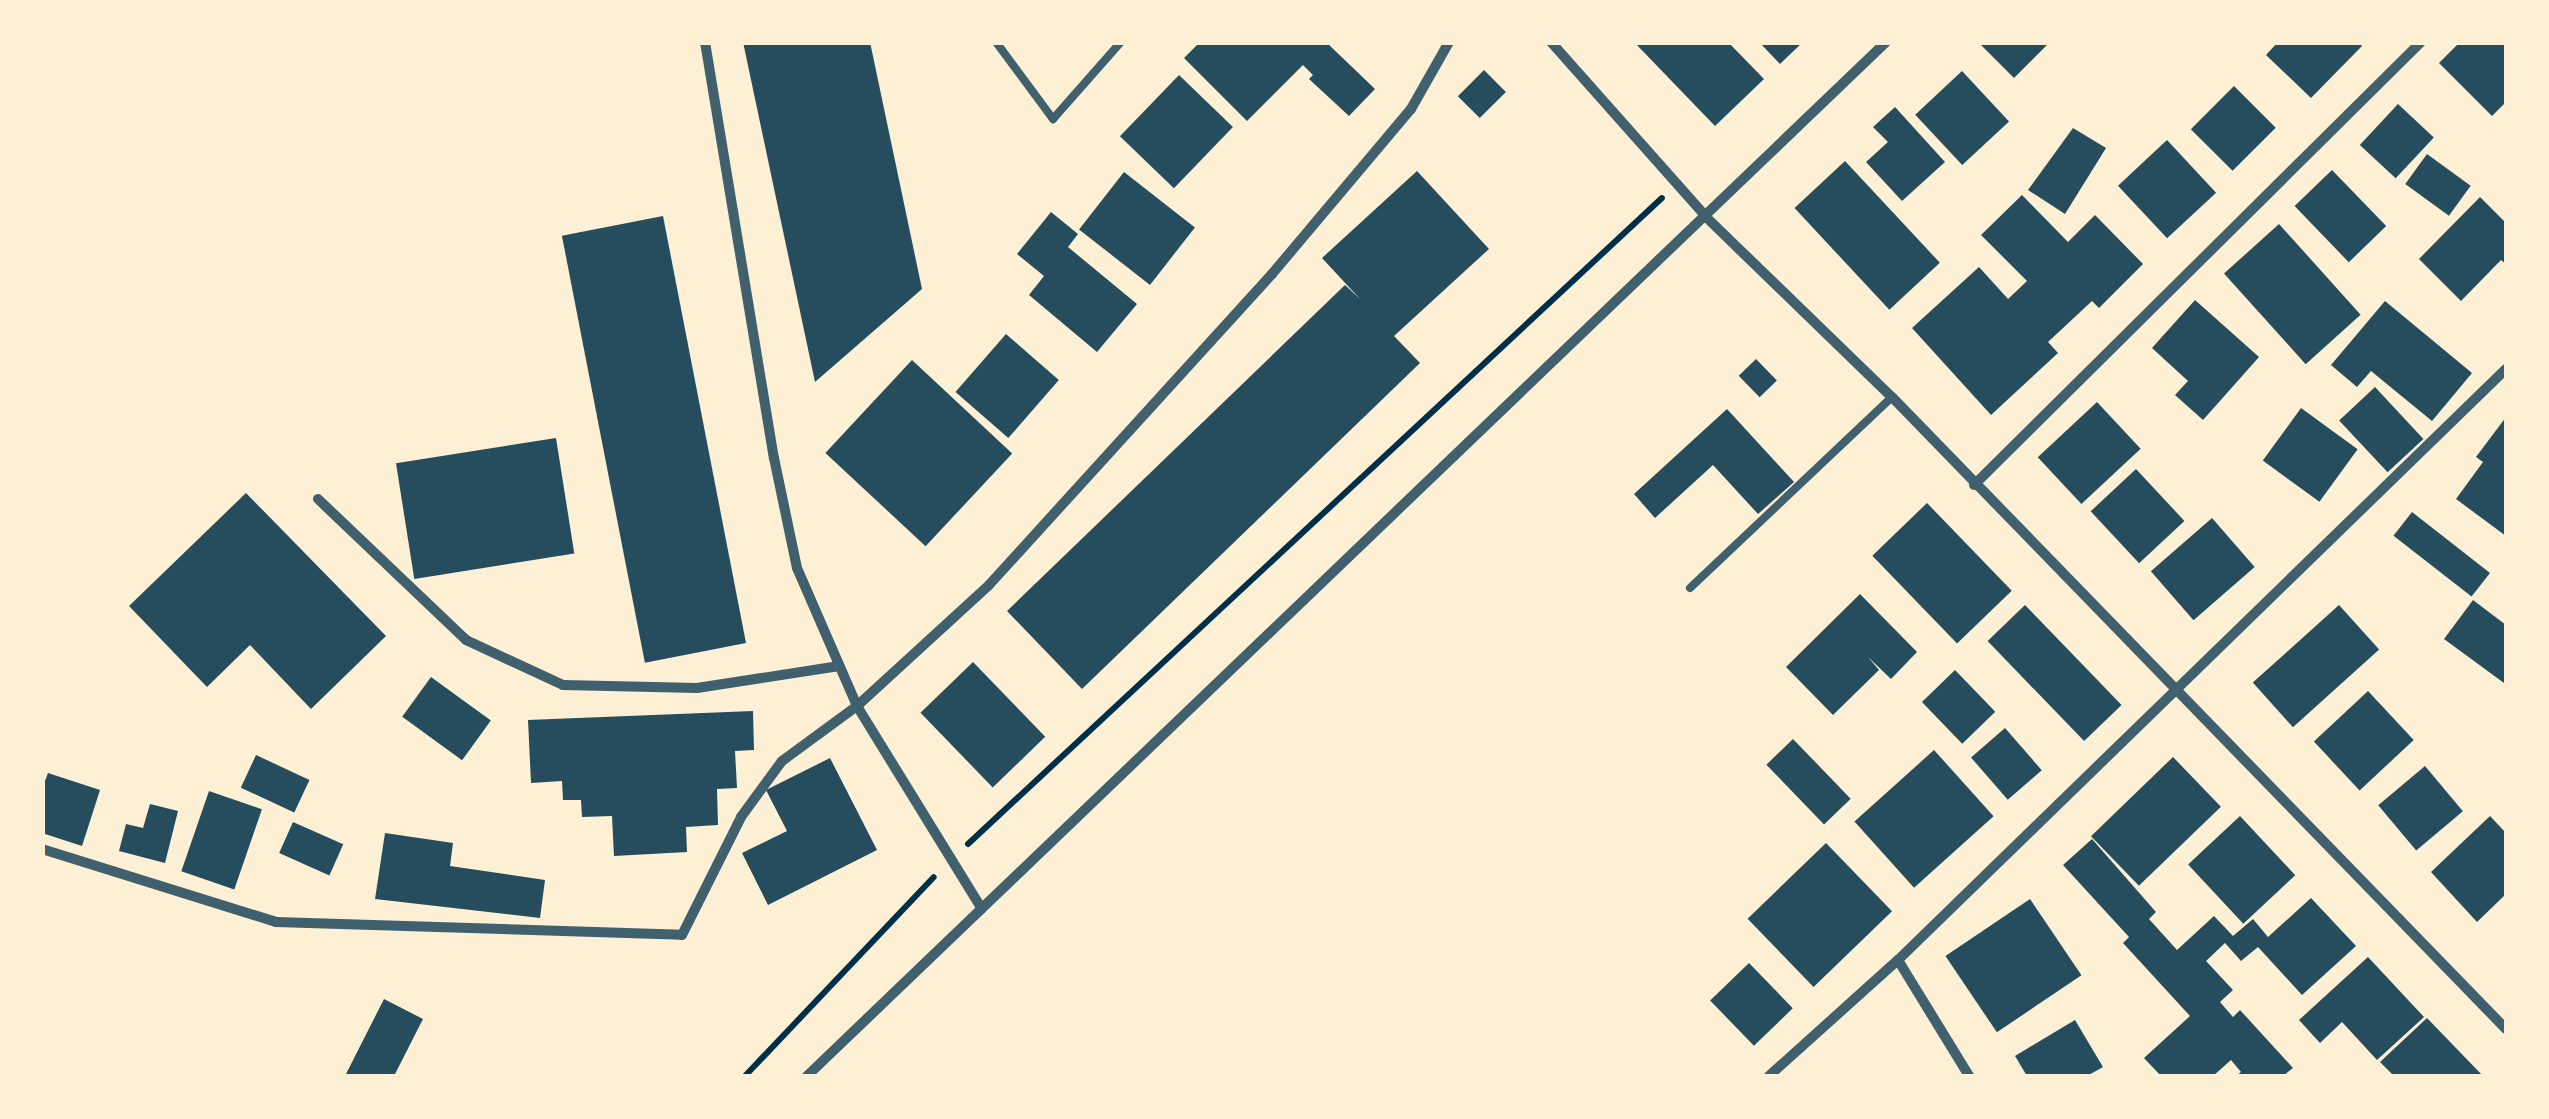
<!DOCTYPE html>
<style>
body{margin:0}
#map{position:relative;width:2549px;height:1119px;overflow:hidden;background:#fdf0d5;font-family:"IBM Plex Sans",sans-serif}
div>[style]{position:absolute}
[style*='--x']{left:calc(var(--x)*1px);top:calc(var(--y)*1px);width:calc(var(--w)*1px);rotate:calc(var(--a)*1deg)}
.building>*{inset:0;background:#264d5e;transform-origin:0 0}
.path>*{height:6px;margin:-3px;padding:0 3px;transform-origin:3px;border-radius:3px;background:#003049}
.service>*{height:8px;margin:-4px;padding:0 4px;transform-origin:4px;border-radius:4px;background:#3f606c}
.minor>*{height:10px;margin:-5px;padding:0 5px;transform-origin:5px;border-radius:5px;background:#3f606c}
span{translate:-50% -50%;white-space:nowrap;text-align:center;line-height:1.15;-webkit-text-stroke:9px #fdf0d5;paint-order:stroke}
.frame{position:absolute;inset:0;border:45px solid #fdf0d5;pointer-events:none}
</style>
<div id="map">
<div class="building">
<div style="clip-path:polygon(743px 42px,870px 42px,922px 289px,815px 382px)"></div>
<div style="clip-path:polygon(1200px 42px,1326px 42px,1375px 89px,1349px 116px,1309px 79px,1313px 75px,1303px 65px,1247px 121px,1184px 58px)"></div>
<div style="clip-path:polygon(1634px 42px,1728px 42px,1764px 79px,1715px 126px)"></div>
<div style="clip-path:polygon(1759px 42px,1803px 42px,1780px 64px)"></div>
<div style="clip-path:polygon(1978px 42px,2050px 42px,2014px 78px)"></div>
<div style="clip-path:polygon(2278px 42px,2359px 42px,2362px 46px,2311px 98px,2266px 55px)"></div>
<div style="clip-path:polygon(2460px 42px,2506px 42px,2506px 102px,2492px 116px,2439px 63px)"></div>
<div style="left:1484px;top:70px;width:31px;height:37px;rotate:45deg"></div>
<div style="left:1962px;top:71px;width:69px;height:64px;rotate:47deg"></div>
<div style="left:1179px;top:75px;width:75px;height:85px;rotate:44deg"></div>
<div style="left:2234px;top:86px;width:59px;height:61px;rotate:45deg"></div>
<div style="left:2398px;top:104px;width:49px;height:56px;rotate:43deg"></div>
<div style="clip-path:polygon(1895px 107px,1945px 162px,1902px 201px,1866px 162px,1888px 142px,1873px 127px)"></div>
<div style="clip-path:polygon(2073px 128px,2106px 148px,2065px 214px,2028px 190px)"></div>
<div style="left:2167px;top:140px;width:72px;height:67px;rotate:47deg"></div>
<div style="left:2427px;top:154px;width:54px;height:37px;rotate:36deg"></div>
<div style="left:1845px;top:161px;width:139px;height:69px;rotate:47deg"></div>
<div style="left:2332px;top:170px;width:78px;height:52px;rotate:46deg"></div>
<div style="clip-path:polygon(1417px 171px,1489px 249px,1394px 336px,1420px 363px,1082px 689px,1007px 611px,1345px 285px,1360px 299px,1322px 258px)"></div>
<div style="left:1124px;top:172px;width:90px;height:73px;rotate:38deg"></div>
<div style="clip-path:polygon(2022px 195px,2068px 242px,2095px 215px,2143px 264px,2099px 308px,2092px 301px,2048px 342px,2058px 353px,1991px 415px,1912px 328px,1979px 267px,2008px 299px,2027px 281px,1981px 235px)"></div>
<div style="clip-path:polygon(2480px 197px,2506px 223px,2506px 264px,2501px 260px,2461px 301px,2419px 259px)"></div>
<div style="clip-path:polygon(1051px 212px,1078px 234px,1068px 247px,1137px 304px,1097px 352px,1029px 295px,1044px 276px,1017px 254px)"></div>
<div style="left:663px;top:216px;width:435px;height:103px;rotate:79deg"></div>
<div style="left:2279px;top:224px;width:122px;height:74px;rotate:48deg"></div>
<div style="clip-path:polygon(2195px 300px,2259px 357px,2203px 420px,2175px 395px,2188px 381px,2152px 348px)"></div>
<div style="clip-path:polygon(2385px 301px,2472px 373px,2432px 421px,2371px 371px,2357px 387px,2331px 365px)"></div>
<div style="left:1006px;top:334px;width:70px;height:77px;rotate:41deg"></div>
<div style="left:1756px;top:359px;width:30px;height:24px;rotate:46deg"></div>
<div style="left:912px;top:360px;width:137px;height:127px;rotate:43deg"></div>
<div style="left:2375px;top:387px;width:71px;height:49px;rotate:47deg"></div>
<div style="left:2097px;top:402px;width:64px;height:81px;rotate:47deg"></div>
<div style="left:2301px;top:408px;width:70px;height:65px;rotate:36deg"></div>
<div style="clip-path:polygon(1727px 409px,1794px 482px,1758px 514px,1713px 465px,1655px 518px,1634px 494px)"></div>
<div style="clip-path:polygon(2506px 417px,2506px 536px,2456px 499px,2483px 462px,2476px 457px)"></div>
<div style="left:556px;top:438px;width:117px;height:162px;rotate:81deg"></div>
<div style="left:2136px;top:469px;width:71px;height:62px;rotate:47deg"></div>
<div style="clip-path:polygon(246px 493px,386px 636px,311px 709px,250px 645px,207px 687px,129px 606px)"></div>
<div style="left:1927px;top:503px;width:122px;height:76px;rotate:46deg"></div>
<div style="left:2412px;top:512px;width:99px;height:30px;rotate:38deg"></div>
<div style="left:2212px;top:518px;width:65px;height:81px;rotate:49deg"></div>
<div style="clip-path:polygon(1860px 594px,1917px 652px,1891px 679px,1868px 657px,1879px 670px,1833px 715px,1786px 667px)"></div>
<div style="clip-path:polygon(2473px 600px,2506px 625px,2504px 683px,2444px 639px)"></div>
<div style="left:2025px;top:605px;width:139px;height:52px;rotate:46deg"></div>
<div style="left:2339px;top:605px;width:60px;height:116px;rotate:48deg"></div>
<div style="left:973px;top:662px;width:104px;height:73px;rotate:46deg"></div>
<div style="left:1955px;top:670px;width:58px;height:46px;rotate:46deg"></div>
<div style="left:431px;top:677px;width:74px;height:49px;rotate:36deg"></div>
<div style="left:2368px;top:691px;width:67px;height:74px;rotate:47deg"></div>
<div style="clip-path:polygon(753px 711px,754px 750px,735px 751px,737px 788px,717px 789px,718px 825px,686px 827px,687px 852px,614px 856px,612px 816px,582px 817px,581px 800px,563px 800px,562px 781px,531px 783px,528px 720px)"></div>
<div style="left:2005px;top:728px;width:56px;height:45px;rotate:49deg"></div>
<div style="left:1793px;top:739px;width:83px;height:37px;rotate:46deg"></div>
<div style="left:1934px;top:750px;width:89px;height:107px;rotate:48deg"></div>
<div style="left:256px;top:755px;width:59px;height:36px;rotate:25deg"></div>
<div style="left:2173px;top:757px;width:69px;height:114px;rotate:46deg"></div>
<div style="clip-path:polygon(830px 758px,877px 850px,768px 905px,742px 853px,787px 831px,766px 790px)"></div>
<div style="left:2425px;top:766px;width:59px;height:61px;rotate:50deg"></div>
<div style="clip-path:polygon(48px 773px,100px 790px,82px 846px,42px 833px,42px 789px)"></div>
<div style="left:209px;top:791px;width:56px;height:85px;rotate:19deg"></div>
<div style="clip-path:polygon(150px 804px,178px 811px,165px 863px,119px 851px,126px 824px,143px 828px)"></div>
<div style="left:2240px;top:816px;width:81px;height:71px;rotate:47deg"></div>
<div style="clip-path:polygon(2490px 816px,2506px 833px,2506px 894px,2477px 922px,2431px 872px)"></div>
<div style="left:293px;top:822px;width:55px;height:34px;rotate:24deg"></div>
<div style="clip-path:polygon(385px 833px,453px 843px,450px 866px,545px 880px,540px 918px,375px 899px)"></div>
<div style="clip-path:polygon(2092px 839px,2156px 912px,2149px 919px,2177px 950px,2214px 916px,2233px 936px,2253px 919px,2268px 937px,2311px 898px,2356px 946px,2302px 995px,2258px 947px,2241px 961px,2225px 943px,2206px 961px,2233px 990px,2220px 1002px,2233px 1017px,2240px 1010px,2293px 1068px,2283px 1076px,2236px 1076px,2241px 1072px,2231px 1060px,2213px 1076px,2161px 1076px,2144px 1058px,2190px 1016px,2123px 943px,2129px 937px,2063px 865px)"></div>
<div style="left:1826px;top:843px;width:95px;height:109px;rotate:46deg"></div>
<div style="left:2030px;top:899px;width:92px;height:102px;rotate:56deg"></div>
<div style="clip-path:polygon(2368px 957px,2424px 1017px,2377px 1060px,2342px 1022px,2320px 1043px,2299px 1020px)"></div>
<div style="left:1749px;top:963px;width:63px;height:54px;rotate:46deg"></div>
<div style="clip-path:polygon(384px 999px,423px 1019px,394px 1076px,345px 1076px)"></div>
<div style="clip-path:polygon(2427px 1018px,2483px 1076px,2394px 1076px,2380px 1062px)"></div>
<div style="clip-path:polygon(2075px 1020px,2103px 1067px,2087px 1076px,2027px 1076px,2015px 1056px)"></div>
</div>
<div class="path">
<div style="--x:968;--y:844;--w:948;--a:-42.95"></div>
<div style="--x:745;--y:1076;--w:274;--a:-46.5"></div>
</div>
<div class="service">
<div style="--x:996;--y:42;--w:96;--a:53.5"></div>
<div style="--x:1053;--y:119;--w:103;--a:-48.6"></div>
<div style="--x:1690;--y:588;--w:278;--a:-43.4"></div>
</div>
<div class="minor">
<div style="--x:705;--y:42;--w:422;--a:80.6"></div>
<div style="--x:774;--y:458;--w:112;--a:78.2"></div>
<div style="--x:797;--y:568;--w:150;--a:66.5"></div>
<div style="--x:857;--y:706;--w:238;--a:58.4"></div>
<div style="--x:1551;--y:42;--w:235;--a:48.4"></div>
<div style="--x:1707;--y:218;--w:257;--a:44.1"></div>
<div style="--x:1892;--y:397;--w:881;--a:45.83"></div>
<div style="--x:1974;--y:485;--w:629;--a:-44.74"></div>
<div style="--x:318;--y:499;--w:204;--a:43.6"></div>
<div style="--x:466;--y:640;--w:107;--a:24.9"></div>
<div style="--x:563;--y:685;--w:134;--a:1.3"></div>
<div style="--x:697;--y:688;--w:144;--a:-8.8"></div>
<div style="--x:42;--y:849;--w:245;--a:17.3"></div>
<div style="--x:276;--y:922;--w:406;--a:1.8"></div>
<div style="--x:682;--y:935;--w:132;--a:-63.4"></div>
<div style="--x:741;--y:817;--w:69;--a:-53.8"></div>
<div style="--x:782;--y:761;--w:93;--a:-36.3"></div>
<div style="--x:857;--y:706;--w:179;--a:-42.5"></div>
<div style="--x:989;--y:585;--w:420;--a:-47.7"></div>
<div style="--x:1272;--y:274;--w:216;--a:-49.9"></div>
<div style="--x:1411;--y:109;--w:77;--a:-60.4"></div>
<div style="--x:1898;--y:960;--w:136;--a:58.5"></div>
<div style="--x:807;--y:1076;--w:1494;--a:-43.78"></div>
<div style="--x:1769;--y:1076;--w:173;--a:-42"></div>
<div style="--x:1898;--y:960;--w:848;--a:-44.19"></div>
</div>
<div class="frame"></div>
</div>
